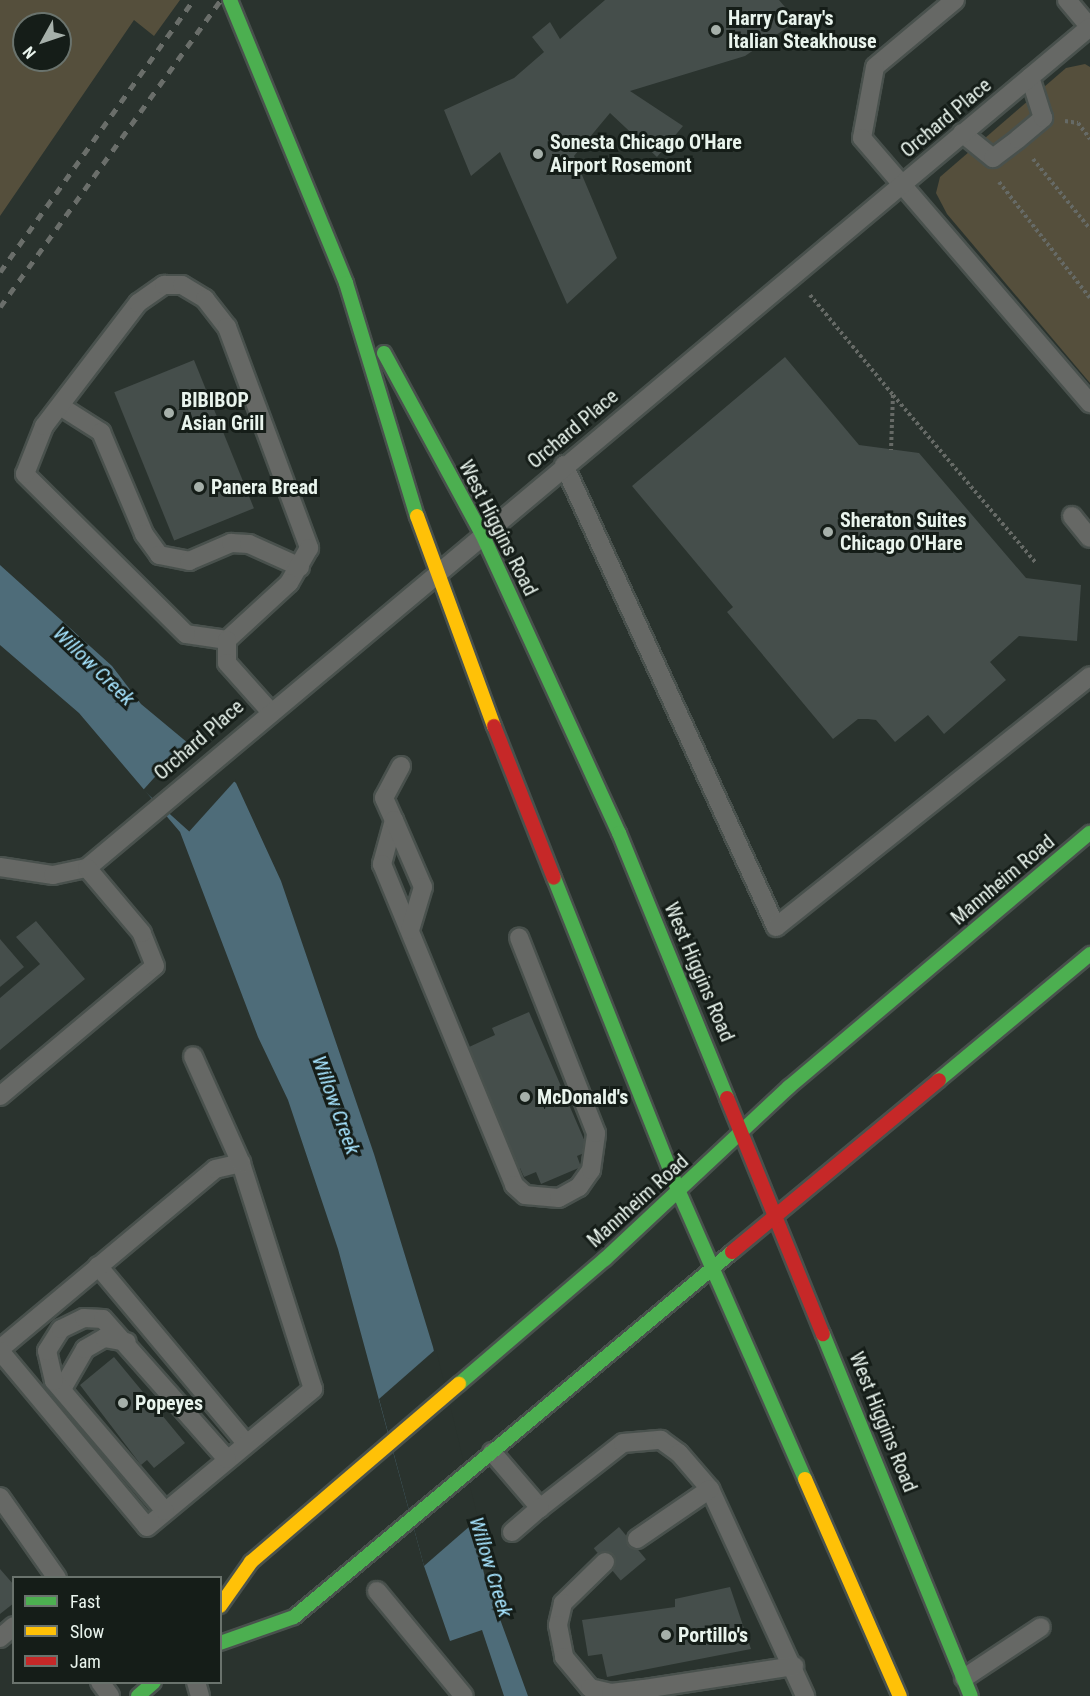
<!DOCTYPE html>
<style>
body{margin:0}
#map{position:relative;width:1090px;height:1696px;overflow:hidden;background:#2a332e;font-family:"Roboto Condensed",sans-serif}
div>[style]{position:absolute}
[style*='--x']{left:calc(var(--x)*1px);top:calc(var(--y)*1px);width:calc(var(--w)*1px);rotate:calc(var(--a)*1deg)}
.green>*{inset:0;background:#554f3c}
.water>*{inset:0;background:#4e6c79}
.pier>*{inset:0;background:#2a332e;transform-origin:0 0}
.building>*{inset:0;background:#454e4b;transform-origin:0 0}
.path>*{height:4px;margin-top:-2px;transform-origin:0;background:repeating-linear-gradient(90deg,#666a66 0 3px,transparent 0 6px)}
.roads{filter:drop-shadow(2px 0 #49514d) drop-shadow(-2px 0 #49514d) drop-shadow(0 2px #49514d) drop-shadow(0 -2px #49514d)}
.lane>*{height:18px;margin:-9px;padding:0 9px;transform-origin:9px;border-radius:9px;background:#666865}
.fast>*{height:14px;margin:-7px;padding:0 7px;transform-origin:7px;border-radius:7px;background:#4caf50}
.slow>*{height:14px;margin:-7px;padding:0 7px;transform-origin:7px;border-radius:7px;background:#ffc107}
.jam>*{height:14px;margin:-7px;padding:0 7px;transform-origin:7px;border-radius:7px;background:#c62828}
.rail>*{height:4.5px;margin-top:-2.25px;transform-origin:0;background:repeating-linear-gradient(90deg,#6a6e6a 0 8px,transparent 0 16px)}
.dots>*{width:16px;height:16px;translate:-50% -50%;box-sizing:border-box;border:3px solid #151d18;border-radius:50%}
span{translate:-50% -50%;white-space:nowrap;text-align:center;line-height:1.15;-webkit-text-stroke:6px #151d18;paint-order:stroke}
.poi-label{font-size:20px;color:#e9f4ed;font-weight:700}
.left{translate:0 -50%;text-align:left}
.street-label{font-size:20px;color:#e9f4ed}
.water-label{font-size:21px;color:#a6e4ff;font-style:italic}
.legend{position:absolute;left:12px;top:1576px;width:210px;height:108px;box-sizing:border-box;background:#151d18;border:2px solid #6a736d;margin:0;padding:8px 10px;list-style:none;font-size:18px;color:#e9f4ed}
.legend li{display:flex;align-items:center;gap:12px;height:30px}
.legend b{width:30px;border:2px solid #6a736d}
.north{position:absolute;left:12px;top:12px;width:60px;height:60px;box-sizing:border-box;background:#151d18;border:2px solid #6a736d;border-radius:50%;rotate:230deg;font-size:16px;font-weight:700;line-height:24px;text-align:center;color:#e9f4ed}
.north::after{content:'';display:block;margin:auto;width:21px;height:27px;background:#a6b0aa;clip-path:polygon(50% 0,100% 100%,50% 72%,0 100%)}
</style>
<div id="map">
<div class="green">
<div style="clip-path:polygon(evenodd,0 0,180px 0,154px 36px,134px 20px,0 216px,0 0,24px 24px,60px 24px,60px 60px,24px 60px,24px 24px)"></div>
<div style="clip-path:polygon(1085px 64px,1090px 67px,1090px 383px,947px 214px,936px 193px,940px 177px,1066px 68px)"></div>
</div>
<div class="water">
<div style="clip-path:polygon(0 565px,112px 666px,141px 704px,236px 783px,281px 881px,374px 1154px,433px 1347px,485px 1578px,528px 1696px,504px 1696px,482px 1630px,450px 1641px,424px 1566px,338px 1249px,288px 1100px,258px 1037px,180px 832px,79px 713px,0 645px)"></div>
</div>
<div class="pier">
<div style="left:190px;top:738px;width:62px;height:70px;rotate:42deg"></div>
<div style="clip-path:polygon(436px 1349px,478px 1519px,424px 1566px,379px 1399px)"></div>
</div>
<div class="building">
<div style="clip-path:polygon(605px 0,779px 0,797px 21px,745px 56px,630px 91px,683px 126px,657px 157px,610px 113px,574px 156px,617px 258px,567px 304px,500px 152px,471px 176px,444px 110px,514px 78px,544px 52px,532px 37px,550px 22px,560px 39px)"></div>
<div style="clip-path:polygon(785px 357px,859px 445px,919px 453px,1026px 578px,1081px 585px,1077px 641px,1019px 636px,990px 662px,1006px 680px,944px 734px,928px 715px,895px 742px,876px 720px,868px 719px,858px 719px,833px 739px,727px 612px,733px 607px,632px 486px)"></div>
<div style="left:194px;top:360px;width:160px;height:86px;rotate:68deg"></div>
<div style="clip-path:polygon(36px 921px,85px 979px,0 1050px,0 998px,40px 964px,16px 937px)"></div>
<div style="clip-path:polygon(0 939px,24px 967px,0 987px)"></div>
<div style="clip-path:polygon(529px 1012px,589px 1151px,577px 1156px,581px 1167px,541px 1184px,536px 1172px,524px 1177px,520px 1168px,513px 1171px,482px 1099px,489px 1095px,469px 1047px,495px 1035px,492px 1028px)"></div>
<div style="clip-path:polygon(114px 1357px,185px 1443px,154px 1468px,147px 1460px,141px 1465px,80px 1385px)"></div>
<div style="left:619px;top:1527px;width:42px;height:33px;rotate:50deg"></div>
<div style="clip-path:polygon(0 1569px,14px 1585px,14px 1603px,0 1614px)"></div>
<div style="clip-path:polygon(730px 1587px,751px 1649px,607px 1677px,602px 1654px,588px 1656px,582px 1620px,675px 1607px,675px 1599px)"></div>
</div>
<div class="path">
<div style="--x:1065;--y:121;--w:13;--a:9"></div>
<div style="--x:1078;--y:123;--w:20;--a:53"></div>
<div style="--x:1033;--y:159;--w:90;--a:50.8"></div>
<div style="--x:999;--y:182;--w:147;--a:51.9"></div>
<div style="--x:810;--y:295;--w:130;--a:50.3"></div>
<div style="--x:893;--y:395;--w:55;--a:92.1"></div>
<div style="--x:893;--y:395;--w:221;--a:49.6"></div>
</div>
<div class="roads">
<div class="lane">
<div style="--x:955;--y:0;--w:104;--a:140.1"></div>
<div style="--x:875;--y:67;--w:72;--a:100.4"></div>
<div style="--x:862;--y:138;--w:350;--a:49.3"></div>
<div style="--x:1067;--y:0;--w:35;--a:50"></div>
<div style="--x:962;--y:133;--w:40;--a:39"></div>
<div style="--x:993;--y:158;--w:31;--a:-37"></div>
<div style="--x:1018;--y:139;--w:33;--a:-40"></div>
<div style="--x:1043;--y:118;--w:43;--a:-107.6"></div>
<div style="--x:60;--y:406;--w:49;--a:32.4"></div>
<div style="--x:101;--y:432;--w:111;--a:67.1"></div>
<div style="--x:144;--y:534;--w:26;--a:54"></div>
<div style="--x:159;--y:555;--w:31;--a:11"></div>
<div style="--x:189;--y:561;--w:46;--a:-23.2"></div>
<div style="--x:231;--y:543;--w:18;--a:3"></div>
<div style="--x:249;--y:544;--w:56;--a:24.3"></div>
<div style="--x:564;--y:465;--w:508;--a:65.35"></div>
<div style="--x:776;--y:927;--w:402;--a:-38.6"></div>
<div style="--x:1072;--y:516;--w:28;--a:51"></div>
<div style="--x:227;--y:640;--w:41;--a:-171.7"></div>
<div style="--x:186;--y:634;--w:227;--a:-135.2"></div>
<div style="--x:25;--y:474;--w:52;--a:-68.4"></div>
<div style="--x:44;--y:426;--w:155;--a:-52.6"></div>
<div style="--x:138;--y:303;--w:32;--a:-35"></div>
<div style="--x:164;--y:285;--w:18;--a:0"></div>
<div style="--x:182;--y:285;--w:27;--a:31"></div>
<div style="--x:205;--y:299;--w:36;--a:52"></div>
<div style="--x:227;--y:327;--w:236;--a:69.6"></div>
<div style="--x:309;--y:548;--w:40;--a:119.7"></div>
<div style="--x:289;--y:583;--w:84;--a:137.4"></div>
<div style="--x:227;--y:640;--w:23;--a:90"></div>
<div style="--x:227;--y:663;--w:63;--a:48.2"></div>
<div style="--x:401;--y:766;--w:36;--a:118"></div>
<div style="--x:384;--y:798;--w:24;--a:66"></div>
<div style="--x:394;--y:820;--w:46;--a:105.3"></div>
<div style="--x:382;--y:864;--w:347;--a:67.6"></div>
<div style="--x:514;--y:1185;--w:15;--a:42"></div>
<div style="--x:525;--y:1195;--w:34;--a:5"></div>
<div style="--x:559;--y:1198;--w:23;--a:-29"></div>
<div style="--x:579;--y:1187;--w:21;--a:-55"></div>
<div style="--x:591;--y:1170;--w:37;--a:-82"></div>
<div style="--x:596;--y:1133;--w:210;--a:-111.5"></div>
<div style="--x:394;--y:820;--w:73;--a:66.6"></div>
<div style="--x:423;--y:887;--w:45;--a:106.8"></div>
<div style="--x:0;--y:867;--w:54;--a:8.6"></div>
<div style="--x:53;--y:875;--w:35;--a:-12"></div>
<div style="--x:87;--y:868;--w:1309;--a:-39.98"></div>
<div style="--x:0;--y:1096;--w:202;--a:-40"></div>
<div style="--x:155;--y:966;--w:35;--a:-112"></div>
<div style="--x:142;--y:933;--w:85;--a:-130.2"></div>
<div style="--x:98;--y:1266;--w:231;--a:50.1"></div>
<div style="--x:0;--y:1349;--w:280;--a:-39.9"></div>
<div style="--x:215;--y:1169;--w:27;--a:-13"></div>
<div style="--x:0;--y:1351;--w:229;--a:50.1"></div>
<div style="--x:147;--y:1527;--w:216;--a:-39.7"></div>
<div style="--x:313;--y:1389;--w:237;--a:-107.7"></div>
<div style="--x:241;--y:1163;--w:117;--a:-114.2"></div>
<div style="--x:62;--y:1389;--w:46;--a:-60.1"></div>
<div style="--x:85;--y:1349;--w:22;--a:-30"></div>
<div style="--x:104;--y:1338;--w:23;--a:10"></div>
<div style="--x:492;--y:1452;--w:74;--a:49.4"></div>
<div style="--x:540;--y:1508;--w:105;--a:-38.1"></div>
<div style="--x:623;--y:1443;--w:38;--a:-5"></div>
<div style="--x:661;--y:1440;--w:22;--a:36"></div>
<div style="--x:679;--y:1453;--w:48;--a:49.3"></div>
<div style="--x:710;--y:1489;--w:228;--a:65.3"></div>
<div style="--x:0;--y:1497;--w:99;--a:54.9"></div>
<div style="--x:165;--y:1511;--w:171;--a:-130.5"></div>
<div style="--x:54;--y:1381;--w:31;--a:-103"></div>
<div style="--x:47;--y:1351;--w:26;--a:-58"></div>
<div style="--x:61;--y:1329;--w:25;--a:-26"></div>
<div style="--x:84;--y:1318;--w:19;--a:3"></div>
<div style="--x:103;--y:1319;--w:187;--a:48.5"></div>
<div style="--x:512;--y:1532;--w:37;--a:-41"></div>
<div style="--x:637;--y:1539;--w:88;--a:-34.4"></div>
<div style="--x:605;--y:1562;--w:59;--a:135.7"></div>
<div style="--x:563;--y:1603;--w:23;--a:103"></div>
<div style="--x:558;--y:1625;--w:33;--a:79"></div>
<div style="--x:564;--y:1657;--w:40;--a:50"></div>
<div style="--x:590;--y:1688;--w:22;--a:13"></div>
<div style="--x:611;--y:1693;--w:33;--a:-7"></div>
<div style="--x:644;--y:1689;--w:152;--a:-8.7"></div>
<div style="--x:377;--y:1591;--w:136;--a:50.4"></div>
<div style="--x:0;--y:1638;--w:18;--a:-41"></div>
<div style="--x:964;--y:1678;--w:92;--a:-33.5"></div>
<div style="--x:100;--y:1682;--w:17;--a:54"></div>
<div style="--x:196;--y:1682;--w:15;--a:74"></div>
</div>
<div class="fast">
<div style="--x:230;--y:0;--w:306;--a:67.7"></div>
<div style="--x:346;--y:283;--w:244;--a:73.1"></div>
<div style="--x:384;--y:353;--w:206;--a:61.6"></div>
<div style="--x:482;--y:534;--w:329;--a:65.4"></div>
<div style="--x:619;--y:833;--w:286;--a:67.8"></div>
<div style="--x:554;--y:878;--w:338;--a:68.3"></div>
<div style="--x:679;--y:1192;--w:313;--a:66.3"></div>
<div style="--x:939;--y:1080;--w:197;--a:-39.8"></div>
<div style="--x:823;--y:1334;--w:391;--a:67.8"></div>
<div style="--x:459;--y:1384;--w:192;--a:-40.6"></div>
<div style="--x:605;--y:1259;--w:252;--a:-43.1"></div>
<div style="--x:789;--y:1087;--w:394;--a:-40.2"></div>
<div style="--x:220;--y:1643;--w:78;--a:-19.4"></div>
<div style="--x:294;--y:1617;--w:570;--a:-39.81"></div>
<div style="--x:138;--y:1696;--w:21;--a:-41"></div>
</div>
<div class="slow">
<div style="--x:417;--y:516;--w:224;--a:69.9"></div>
<div style="--x:805;--y:1479;--w:237;--a:66.4"></div>
<div style="--x:220;--y:1606;--w:54;--a:-54.8"></div>
<div style="--x:251;--y:1562;--w:274;--a:-40.6"></div>
</div>
<div class="jam">
<div style="--x:494;--y:726;--w:163;--a:68.5"></div>
<div style="--x:727;--y:1098;--w:255;--a:67.9"></div>
<div style="--x:732;--y:1252;--w:269;--a:-39.7"></div>
</div>
</div>
<div class="rail">
<div style="--x:0;--y:272;--w:334;--a:-54.6"></div>
<div style="--x:0;--y:307;--w:378;--a:-54.3"></div>
</div>
<div class="dots">
<div style="left:716px;top:30px;background:#a6b0aa"></div>
<div style="left:538px;top:154px;background:#a6b0aa"></div>
<div style="left:169px;top:413px;background:#a6b0aa"></div>
<div style="left:199px;top:487px;background:#a6b0aa"></div>
<div style="left:828px;top:532px;background:#a6b0aa"></div>
<div style="left:525px;top:1097px;background:#a6b0aa"></div>
<div style="left:123px;top:1403px;background:#a6b0aa"></div>
<div style="left:666px;top:1635px;background:#a6b0aa"></div>
</div>
<div class="poi-label">
<span class="left" style="left:728px;top:30px">Harry Caray's<br>Italian Steakhouse</span>
<span class="left" style="left:550px;top:154px">Sonesta Chicago O'Hare<br>Airport Rosemont</span>
<span class="left" style="left:181px;top:412px">BIBIBOP<br>Asian Grill</span>
<span class="left" style="left:211px;top:487px">Panera Bread</span>
<span class="left" style="left:840px;top:532px">Sheraton Suites<br>Chicago O'Hare</span>
<span class="left" style="left:537px;top:1097px">McDonald's</span>
<span class="left" style="left:135px;top:1403px">Popeyes</span>
<span class="left" style="left:678px;top:1635px">Portillo's</span>
</div>
<div class="street-label">
<span style="left:946px;top:118px;rotate:-40deg">Orchard Place</span>
<span style="left:573px;top:429px;rotate:-40deg">Orchard Place</span>
<span style="left:498px;top:528px;rotate:63deg">West Higgins Road</span>
<span style="left:199px;top:740px;rotate:-41deg">Orchard Place</span>
<span style="left:1003px;top:880px;rotate:-40deg">Mannheim Road</span>
<span style="left:699px;top:972px;rotate:67deg">West Higgins Road</span>
<span style="left:638px;top:1201px;rotate:-42deg">Mannheim Road</span>
<span style="left:883px;top:1422px;rotate:68deg">West Higgins Road</span>
</div>
<div class="water-label">
<span style="left:94px;top:666px;rotate:44deg">Willow Creek</span>
<span style="left:336px;top:1105px;rotate:70deg">Willow Creek</span>
<span style="left:491px;top:1567px;rotate:73deg">Willow Creek</span>
</div>
<ul class="legend">
<li><b style="height:8px;background:#4caf50"></b>Fast</li>
<li><b style="height:8px;background:#ffc107"></b>Slow</li>
<li><b style="height:8px;background:#c62828"></b>Jam</li>
</ul>
<div class="north">N</div>
</div>
